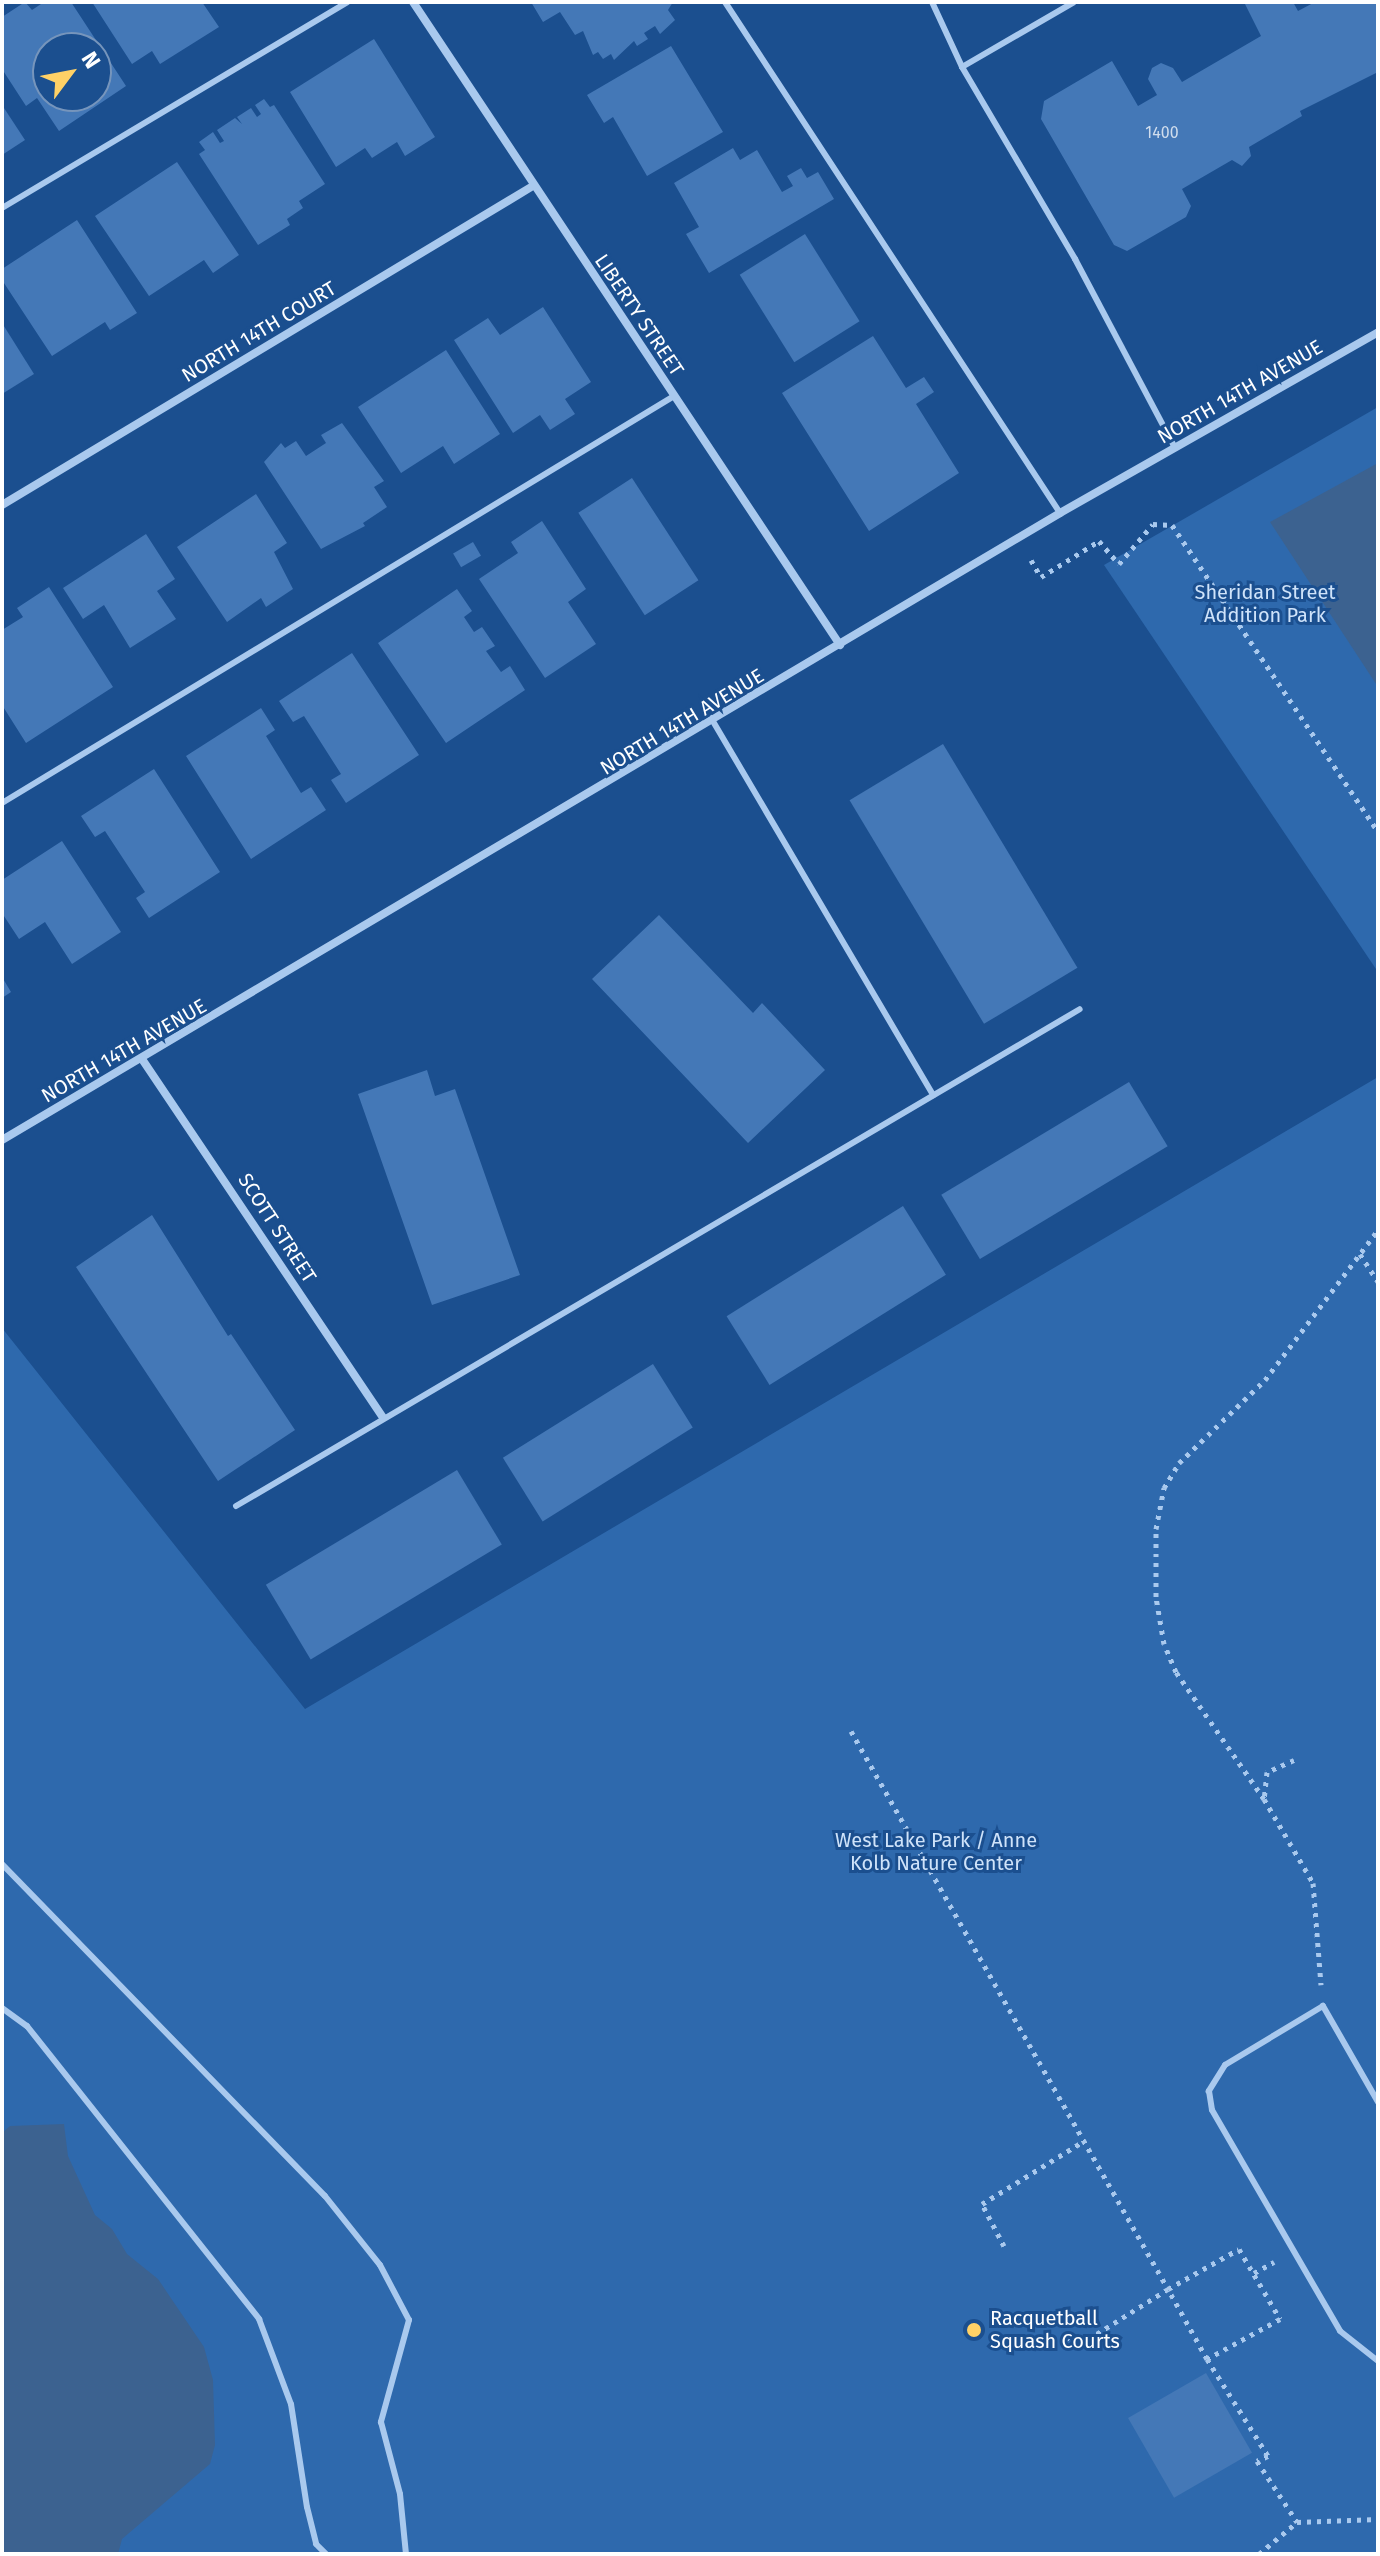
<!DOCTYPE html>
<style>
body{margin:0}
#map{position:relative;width:1380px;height:2556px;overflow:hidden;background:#1b4f8f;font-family:"Fira Sans",sans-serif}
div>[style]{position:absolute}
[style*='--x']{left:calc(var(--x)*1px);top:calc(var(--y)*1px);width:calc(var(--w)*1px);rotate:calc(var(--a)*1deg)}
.green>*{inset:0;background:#2e69ad}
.water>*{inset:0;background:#3c6290}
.building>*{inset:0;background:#4478b7;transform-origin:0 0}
.path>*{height:5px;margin-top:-2.5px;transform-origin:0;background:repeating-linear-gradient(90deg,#a9c9ee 0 4px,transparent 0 10px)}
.service>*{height:6px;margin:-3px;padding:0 3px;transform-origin:3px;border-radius:3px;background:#a9c9ee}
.minor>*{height:8px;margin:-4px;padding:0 4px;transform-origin:4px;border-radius:4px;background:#a9c9ee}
.dots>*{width:22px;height:22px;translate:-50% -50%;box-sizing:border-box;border:4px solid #1b4f8f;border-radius:50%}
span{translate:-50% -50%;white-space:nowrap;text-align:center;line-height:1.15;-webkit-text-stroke:6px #1b4f8f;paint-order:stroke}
.number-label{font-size:16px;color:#d0dded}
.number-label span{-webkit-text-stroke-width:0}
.street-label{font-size:20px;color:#fff}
.park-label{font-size:20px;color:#cfe3fa}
.poi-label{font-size:20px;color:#fff}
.left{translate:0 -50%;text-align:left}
.frame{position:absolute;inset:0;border:4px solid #fff;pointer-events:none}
.north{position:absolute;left:32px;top:32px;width:80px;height:80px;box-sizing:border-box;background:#1b4f8f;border:2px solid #7695bc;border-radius:50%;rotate:58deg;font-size:22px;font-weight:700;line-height:32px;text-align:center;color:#fff}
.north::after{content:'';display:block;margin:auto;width:28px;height:36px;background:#ffd166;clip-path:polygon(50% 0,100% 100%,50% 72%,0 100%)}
</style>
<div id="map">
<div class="green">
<div style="clip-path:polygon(1378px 407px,1378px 972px,1104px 565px)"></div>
<div style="clip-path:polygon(1378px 1077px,1378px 2554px,2px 2554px,2px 1328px,305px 1709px)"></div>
</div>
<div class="water">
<div style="clip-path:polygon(1378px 463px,1378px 687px,1270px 522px)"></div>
<div style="clip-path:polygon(64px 2124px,68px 2156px,95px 2215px,112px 2229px,127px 2254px,158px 2279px,204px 2347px,213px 2380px,215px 2445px,210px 2464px,122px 2539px,118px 2554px,2px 2554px,2px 2133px,10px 2126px)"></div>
</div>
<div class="building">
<div style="clip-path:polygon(evenodd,25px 2px,32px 10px,44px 2px,71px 2px,126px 86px,59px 131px,37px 98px,26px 106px,2px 69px,2px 17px,25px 2px,48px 48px,96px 48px,96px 96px,48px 96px,48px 48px)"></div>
<div style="clip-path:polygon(92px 2px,202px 2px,219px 27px,160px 64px,152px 51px,132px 64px)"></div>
<div style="clip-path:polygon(531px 2px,673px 2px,668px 10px,675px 20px,660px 34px,655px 26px,644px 33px,648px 39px,637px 46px,634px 41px,614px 60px,611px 54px,603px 59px,598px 52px,593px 55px,583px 31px,575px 35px,560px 12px,543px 22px)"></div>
<div style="clip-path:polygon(1244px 2px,1293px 2px,1298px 11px,1315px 2px,1378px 2px,1378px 72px,1300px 111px,1302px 116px,1249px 147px,1251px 156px,1242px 166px,1232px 160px,1182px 189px,1191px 206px,1186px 217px,1127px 251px,1114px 245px,1041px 119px,1044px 101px,1112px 61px,1138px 106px,1157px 95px,1148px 79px,1152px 68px,1161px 63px,1173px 68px,1182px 82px,1261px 36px)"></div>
<div style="clip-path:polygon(374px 39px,435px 137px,405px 156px,397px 142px,372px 158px,365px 148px,336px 167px,290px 92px)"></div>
<div style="clip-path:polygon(671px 46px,723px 132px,647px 176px,613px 117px,604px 123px,587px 95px)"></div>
<div style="clip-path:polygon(264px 99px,270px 107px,274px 105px,325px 184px,299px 201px,303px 208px,287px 219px,290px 225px,258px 245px,199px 154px,205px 150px,199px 142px,213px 132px,220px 143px,224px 141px,217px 130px,235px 118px,242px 124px,237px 117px,251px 108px,257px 117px,261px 114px,255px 105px)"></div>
<div style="clip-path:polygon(2px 105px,25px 140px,2px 155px)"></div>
<div style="clip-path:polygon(733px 148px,740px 160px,757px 150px,782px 192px,793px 186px,787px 176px,801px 168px,807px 178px,818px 172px,834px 199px,709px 273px,686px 234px,699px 227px,674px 183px)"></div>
<div style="clip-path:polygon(177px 162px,239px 255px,213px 273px,204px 260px,149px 296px,95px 216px)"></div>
<div style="clip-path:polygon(77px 220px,137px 313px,110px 330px,105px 322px,52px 356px,2px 280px,2px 269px)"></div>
<div style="left:805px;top:234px;width:103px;height:77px;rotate:58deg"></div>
<div style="clip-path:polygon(543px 307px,591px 382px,565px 399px,575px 414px,550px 430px,540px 415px,513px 433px,454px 340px,488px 318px,500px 335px)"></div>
<div style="clip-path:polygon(2px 323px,34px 374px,2px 394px)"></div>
<div style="clip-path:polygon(873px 336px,906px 388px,924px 377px,934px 392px,916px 404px,959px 473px,869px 531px,782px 393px)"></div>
<div style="clip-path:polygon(446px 350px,500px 434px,454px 464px,443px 446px,401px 473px,358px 407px)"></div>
<div style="clip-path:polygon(342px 423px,384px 481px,374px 487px,387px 507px,363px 523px,365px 526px,321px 549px,264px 462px,281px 443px,285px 448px,296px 441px,306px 456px,326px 443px,321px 435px)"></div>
<div style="left:632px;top:478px;width:122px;height:64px;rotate:57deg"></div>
<div style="clip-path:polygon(256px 494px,287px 543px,274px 552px,293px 589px,266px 607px,261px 598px,227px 622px,177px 547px)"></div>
<div style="clip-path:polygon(542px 521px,586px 589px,568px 602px,596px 644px,545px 678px,479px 579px,518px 553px,511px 542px)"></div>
<div style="clip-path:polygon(146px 534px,175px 579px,157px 591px,176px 619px,130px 648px,104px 605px,83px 619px,63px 588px)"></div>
<div style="left:473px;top:542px;width:16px;height:23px;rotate:60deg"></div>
<div style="clip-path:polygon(49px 587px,113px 687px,26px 743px,2px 705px,2px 630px,23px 617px,17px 608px)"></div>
<div style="clip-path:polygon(457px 589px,472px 611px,464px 617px,474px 632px,482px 627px,495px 646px,486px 651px,501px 672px,510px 666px,525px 690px,446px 743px,378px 643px)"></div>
<div style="clip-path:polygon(352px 653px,419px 755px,346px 803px,331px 780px,341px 774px,304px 716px,293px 722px,279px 701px)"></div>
<div style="clip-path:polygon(261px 708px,275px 730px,266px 736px,301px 793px,311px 787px,326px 810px,251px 859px,186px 756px)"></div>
<div style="left:943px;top:744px;width:261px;height:109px;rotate:59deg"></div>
<div style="clip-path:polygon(154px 769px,220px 872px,149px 918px,136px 898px,145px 892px,105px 831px,95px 837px,81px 816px)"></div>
<div style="clip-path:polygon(62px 841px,121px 932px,72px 964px,45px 922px,19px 939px,2px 913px,2px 880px)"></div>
<div style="clip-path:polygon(659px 915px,753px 1013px,762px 1003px,825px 1070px,748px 1143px,592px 979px)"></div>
<div style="clip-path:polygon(2px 977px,11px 992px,2px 998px)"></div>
<div style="clip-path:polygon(427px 1070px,435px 1096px,455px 1089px,520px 1275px,432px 1305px,358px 1094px)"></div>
<div style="left:1129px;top:1082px;width:75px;height:219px;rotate:59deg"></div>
<div style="left:903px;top:1206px;width:81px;height:208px;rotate:58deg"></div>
<div style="clip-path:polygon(152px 1215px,228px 1336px,231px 1334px,295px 1430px,218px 1481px,76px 1267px)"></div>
<div style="left:653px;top:1364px;width:75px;height:177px;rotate:58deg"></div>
<div style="left:457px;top:1470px;width:87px;height:223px;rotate:59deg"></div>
<div style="left:1206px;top:2373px;width:92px;height:90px;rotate:60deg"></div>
</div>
<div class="path">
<div style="--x:1031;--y:560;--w:20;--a:60"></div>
<div style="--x:1041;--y:577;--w:68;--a:-31.8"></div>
<div style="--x:1099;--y:541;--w:30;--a:49"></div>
<div style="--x:1119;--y:564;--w:52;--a:-49.6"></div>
<div style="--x:1153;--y:524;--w:19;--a:3"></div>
<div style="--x:1172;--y:525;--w:369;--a:56.1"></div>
<div style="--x:1360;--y:1254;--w:33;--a:57"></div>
<div style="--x:851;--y:1731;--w:642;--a:60.4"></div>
<div style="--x:1168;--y:2289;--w:81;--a:-29.4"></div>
<div style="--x:1239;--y:2249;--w:81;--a:59.6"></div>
<div style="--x:1280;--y:2319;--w:83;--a:151.3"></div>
<div style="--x:1207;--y:2359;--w:80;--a:-119.1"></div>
<div style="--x:1168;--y:2289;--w:109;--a:147.8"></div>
<div style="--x:1076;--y:2347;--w:11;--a:-131"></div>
<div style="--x:1294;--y:1760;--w:30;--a:156"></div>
<div style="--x:1267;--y:1772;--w:27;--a:96"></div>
<div style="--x:1264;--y:1799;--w:97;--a:59.7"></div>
<div style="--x:1313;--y:1883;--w:102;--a:85.5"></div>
<div style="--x:1264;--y:1799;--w:155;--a:-124.7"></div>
<div style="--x:1176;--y:1672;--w:30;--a:-113"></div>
<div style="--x:1164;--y:1644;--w:48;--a:-99.7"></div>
<div style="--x:1156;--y:1597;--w:68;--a:-90"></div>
<div style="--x:1156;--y:1529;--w:42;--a:-79"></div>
<div style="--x:1164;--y:1488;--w:29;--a:-59"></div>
<div style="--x:1179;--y:1463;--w:120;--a:-44"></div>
<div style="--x:1265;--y:1380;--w:188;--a:-53"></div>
<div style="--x:1004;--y:2246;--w:47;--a:-117.6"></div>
<div style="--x:982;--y:2204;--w:120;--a:-31.7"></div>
<div style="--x:1254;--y:2273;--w:23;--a:-29"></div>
<div style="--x:1207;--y:2359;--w:115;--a:57.8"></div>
<div style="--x:1268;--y:2456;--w:12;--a:156"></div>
<div style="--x:1257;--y:2461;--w:73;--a:56.7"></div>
<div style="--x:1259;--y:2554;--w:50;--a:-40.1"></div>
<div style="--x:1297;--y:2522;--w:81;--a:-2.1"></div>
</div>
<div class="service">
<div style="--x:725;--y:2;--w:611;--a:56.75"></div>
<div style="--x:932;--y:2;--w:72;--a:65.2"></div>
<div style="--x:962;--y:67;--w:223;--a:59.5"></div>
<div style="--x:1075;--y:259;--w:214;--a:62.1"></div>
<div style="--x:962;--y:67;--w:129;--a:-30.1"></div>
<div style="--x:2;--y:208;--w:402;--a:-30.8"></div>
<div style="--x:714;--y:723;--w:432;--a:59.5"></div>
<div style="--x:2;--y:803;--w:786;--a:-31.2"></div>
<div style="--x:236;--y:1506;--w:979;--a:-30.49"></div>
<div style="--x:2;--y:1864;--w:463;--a:45.8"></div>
<div style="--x:325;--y:2196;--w:88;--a:51.4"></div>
<div style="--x:380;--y:2265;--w:62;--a:62.2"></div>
<div style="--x:409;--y:2320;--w:106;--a:105.4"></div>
<div style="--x:381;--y:2422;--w:74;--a:75.2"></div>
<div style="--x:400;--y:2494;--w:60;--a:84.3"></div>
<div style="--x:2;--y:2008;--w:31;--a:36"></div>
<div style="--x:27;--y:2026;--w:374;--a:51.6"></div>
<div style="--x:259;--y:2319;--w:91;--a:69.4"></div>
<div style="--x:291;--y:2404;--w:104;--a:81.2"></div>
<div style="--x:307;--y:2507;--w:38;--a:76"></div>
<div style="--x:316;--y:2544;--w:14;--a:45"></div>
<div style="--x:1378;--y:2102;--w:111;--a:-119.8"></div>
<div style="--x:1323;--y:2006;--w:114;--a:149"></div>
<div style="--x:1225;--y:2065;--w:31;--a:122"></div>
<div style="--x:1209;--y:2091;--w:19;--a:81"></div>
<div style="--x:1212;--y:2110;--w:255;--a:59.9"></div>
<div style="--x:1340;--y:2331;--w:48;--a:38.3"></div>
</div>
<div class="minor">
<div style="--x:413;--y:2;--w:772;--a:56.41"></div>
<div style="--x:2;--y:505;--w:619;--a:-31"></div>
<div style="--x:142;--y:1059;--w:432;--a:56.1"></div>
<div style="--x:2;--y:1140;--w:1230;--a:-30.65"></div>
<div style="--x:1060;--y:513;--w:366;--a:-29.6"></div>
</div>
<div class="dots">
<div style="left:974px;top:2330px;background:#ffd166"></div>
</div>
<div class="number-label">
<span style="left:1162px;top:133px">1400</span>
</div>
<div class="street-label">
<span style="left:639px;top:315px;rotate:56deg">LIBERTY STREET</span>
<span style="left:259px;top:332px;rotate:-31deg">NORTH 14TH COURT</span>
<span style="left:1240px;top:392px;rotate:-30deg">NORTH 14TH AVENUE</span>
<span style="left:682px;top:722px;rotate:-31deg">NORTH 14TH AVENUE</span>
<span style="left:124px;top:1051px;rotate:-30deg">NORTH 14TH AVENUE</span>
<span style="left:277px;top:1228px;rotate:57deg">SCOTT STREET</span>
</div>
<div class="park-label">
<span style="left:1265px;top:604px">Sheridan Street<br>Addition Park</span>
<span style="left:936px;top:1852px">West Lake Park / Anne<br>Kolb Nature Center</span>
</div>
<div class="poi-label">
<span class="left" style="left:990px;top:2330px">Racquetball<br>Squash Courts</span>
</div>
<div class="frame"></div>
<div class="north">N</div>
</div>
